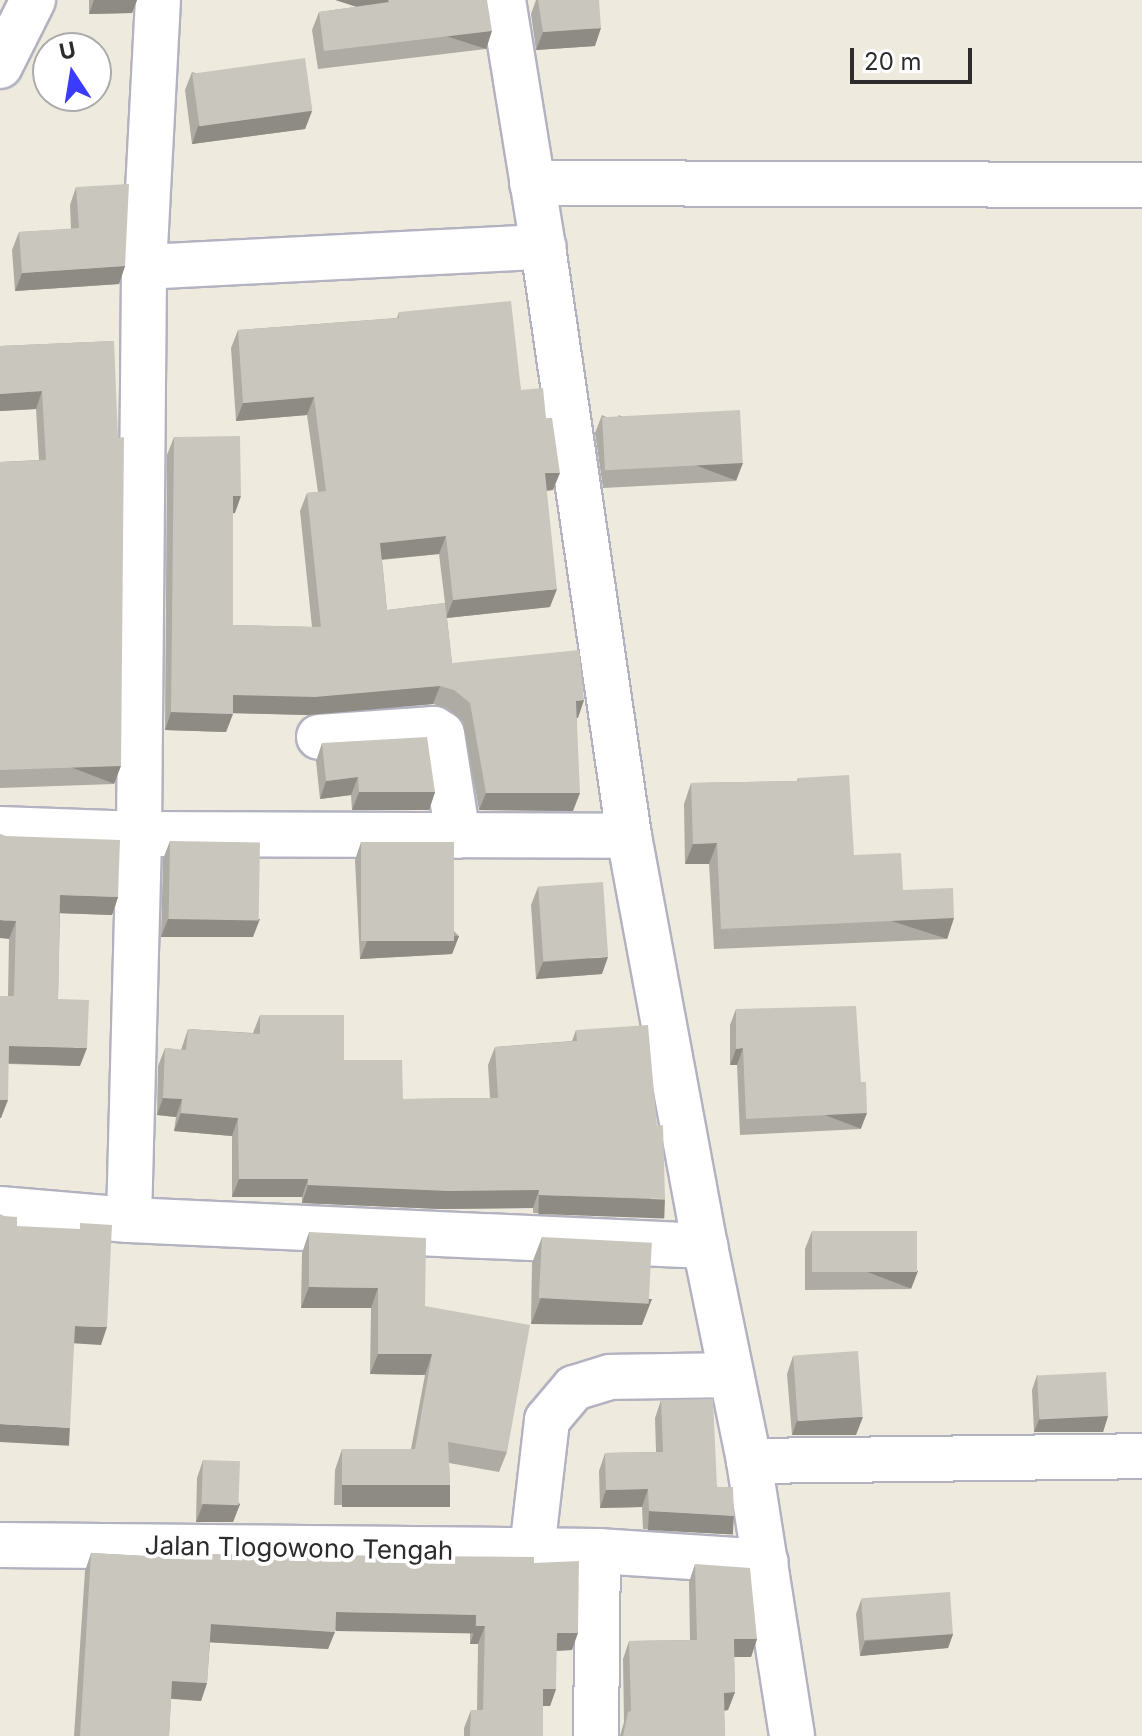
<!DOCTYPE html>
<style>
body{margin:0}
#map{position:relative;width:1142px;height:1736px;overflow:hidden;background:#eeeade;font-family:Inter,sans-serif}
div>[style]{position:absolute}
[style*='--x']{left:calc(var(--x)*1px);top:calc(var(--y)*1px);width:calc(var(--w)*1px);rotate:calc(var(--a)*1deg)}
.roads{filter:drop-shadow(2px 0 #b2b2c0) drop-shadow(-2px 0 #b2b2c0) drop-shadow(0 2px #b2b2c0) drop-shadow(0 -2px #b2b2c0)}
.minor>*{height:44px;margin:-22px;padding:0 22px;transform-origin:22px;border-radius:22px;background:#fff}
.wall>*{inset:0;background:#adaba3}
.shaded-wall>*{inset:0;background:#8d8b84;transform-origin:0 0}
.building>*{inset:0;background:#c9c7bd;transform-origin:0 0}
span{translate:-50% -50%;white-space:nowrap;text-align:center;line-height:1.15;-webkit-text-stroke:8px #fff;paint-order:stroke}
.street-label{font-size:26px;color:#2c2c2c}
.north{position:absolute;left:32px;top:32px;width:80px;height:80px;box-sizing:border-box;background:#fff;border:2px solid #ababab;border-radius:50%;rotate:348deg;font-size:22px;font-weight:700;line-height:32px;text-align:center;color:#2c2c2c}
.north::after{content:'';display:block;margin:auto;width:28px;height:36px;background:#3b3bfe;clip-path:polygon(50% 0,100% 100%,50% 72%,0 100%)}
.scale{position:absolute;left:850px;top:48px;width:122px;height:36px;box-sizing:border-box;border:4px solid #2c2c2c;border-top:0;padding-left:10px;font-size:24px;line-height:28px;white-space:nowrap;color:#2c2c2c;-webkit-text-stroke:6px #fff;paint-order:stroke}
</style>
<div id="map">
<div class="roads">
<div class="minor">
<div style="--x:503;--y:0;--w:250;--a:80.8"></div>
<div style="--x:543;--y:247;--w:595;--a:81.69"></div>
<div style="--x:629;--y:836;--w:417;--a:79.5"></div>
<div style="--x:705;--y:1246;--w:219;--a:78.4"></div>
<div style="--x:749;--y:1461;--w:278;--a:81.1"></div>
<div style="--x:0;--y:66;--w:74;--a:-63.4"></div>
<div style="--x:532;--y:183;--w:610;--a:0.19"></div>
<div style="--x:144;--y:267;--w:400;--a:-2.9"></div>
<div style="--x:319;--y:737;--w:115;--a:-4"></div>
<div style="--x:434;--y:729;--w:9;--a:32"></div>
<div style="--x:442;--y:734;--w:103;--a:81.1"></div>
<div style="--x:0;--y:829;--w:139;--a:2.1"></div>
<div style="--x:139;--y:834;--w:490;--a:0.2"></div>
<div style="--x:0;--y:1209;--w:129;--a:4.9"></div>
<div style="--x:129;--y:1220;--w:577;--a:2.58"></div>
<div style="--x:129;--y:1220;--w:386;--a:-88.5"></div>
<div style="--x:139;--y:834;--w:567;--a:-89.49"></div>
<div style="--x:144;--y:267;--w:267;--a:-87"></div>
<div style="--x:749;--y:1461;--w:393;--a:-0.7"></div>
<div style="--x:0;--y:1545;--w:598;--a:0.57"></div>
<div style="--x:598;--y:1551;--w:168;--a:3.7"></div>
<div style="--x:532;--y:1550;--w:131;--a:-83.4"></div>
<div style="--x:547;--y:1420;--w:42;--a:-49.8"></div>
<div style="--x:574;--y:1388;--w:38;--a:-17"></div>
<div style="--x:610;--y:1377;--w:121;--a:-0.9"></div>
<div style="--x:596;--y:1736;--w:185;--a:-89.4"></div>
</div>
</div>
<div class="wall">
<div style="clip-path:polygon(89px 0,137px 0,132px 13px,89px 14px)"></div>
<div style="clip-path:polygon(386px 0,487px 0,486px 49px,318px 69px,312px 30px,319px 12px,384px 3px)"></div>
<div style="clip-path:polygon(536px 0,599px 0,595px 46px,536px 50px,531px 14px)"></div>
<div style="clip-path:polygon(192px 72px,312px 111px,305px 129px,192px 144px,185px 90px)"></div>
<div style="clip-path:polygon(76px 187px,125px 266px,119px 284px,15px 291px,12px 250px,19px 232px,71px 229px,70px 205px)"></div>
<div style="clip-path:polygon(evenodd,399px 312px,521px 390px,553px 490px,546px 491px,550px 607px,447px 618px,452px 663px,584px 700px,577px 718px,573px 811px,479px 810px,463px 721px,447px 708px,433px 704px,308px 715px,233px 713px,226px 732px,165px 730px,167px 455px,174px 437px,235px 513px,233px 513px,233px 625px,312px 627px,300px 511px,307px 493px,318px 492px,307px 415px,236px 421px,231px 348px,238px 330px,397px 318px,399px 312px,439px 554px,445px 603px,387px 610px,382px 560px,439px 554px)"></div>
<div style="clip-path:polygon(114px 341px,114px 784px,0 788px,0 462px,39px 460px,36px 409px,0 411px,0 346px)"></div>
<div style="clip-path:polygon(602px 415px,736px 481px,603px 488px,595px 433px)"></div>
<div style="clip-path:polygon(322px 743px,435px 792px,429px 810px,352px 810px,351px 795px,320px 799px,316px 761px)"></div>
<div style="clip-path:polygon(798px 778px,854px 855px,903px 890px,947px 939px,714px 949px,709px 864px,685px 864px,684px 804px,691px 783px,797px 781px)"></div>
<div style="clip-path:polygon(0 834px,118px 897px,112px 915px,60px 913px,58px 999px,80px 1066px,8px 1064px,1px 1118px,0 1118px,0 996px,8px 996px,9px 939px)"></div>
<div style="clip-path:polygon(170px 841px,253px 937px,161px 937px,163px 859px)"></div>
<div style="clip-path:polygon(361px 842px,459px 936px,452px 954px,360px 959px,355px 860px)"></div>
<div style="clip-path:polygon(538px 887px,602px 974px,536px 979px,531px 905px)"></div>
<div style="clip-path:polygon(736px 1009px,861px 1082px,861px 1129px,740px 1135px,737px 1065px,730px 1065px,730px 1025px)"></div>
<div style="clip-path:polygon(260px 1015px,344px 1060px,403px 1099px,490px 1098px,488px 1065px,495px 1047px,572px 1041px,576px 1030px,659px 1217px,533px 1213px,533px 1208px,441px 1209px,302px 1203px,302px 1197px,232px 1197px,232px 1136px,174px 1131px,176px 1117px,157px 1115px,158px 1066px,165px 1048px,181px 1050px,188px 1029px,253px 1033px)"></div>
<div style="clip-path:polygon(812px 1231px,911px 1289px,805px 1290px,805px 1249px)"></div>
<div style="clip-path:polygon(309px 1232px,425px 1306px,507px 1452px,499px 1472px,449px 1463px,450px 1485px,443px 1505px,334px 1505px,335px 1470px,342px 1449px,411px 1449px,425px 1375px,370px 1374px,371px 1308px,301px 1308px,302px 1253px)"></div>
<div style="clip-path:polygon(542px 1237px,642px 1325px,531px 1324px,532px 1263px)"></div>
<div style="clip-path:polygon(793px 1356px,856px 1435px,792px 1435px,787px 1374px)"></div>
<div style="clip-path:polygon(1037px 1375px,1108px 1416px,1103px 1432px,1034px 1432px,1032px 1390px)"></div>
<div style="clip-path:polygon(661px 1400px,717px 1487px,728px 1534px,643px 1529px,642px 1507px,600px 1508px,599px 1471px,605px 1453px,656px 1452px,655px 1418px)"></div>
<div style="clip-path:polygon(203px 1460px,240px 1504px,233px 1522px,196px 1522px,197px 1478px)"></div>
<div style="clip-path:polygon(91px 1553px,200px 1559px,202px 1554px,534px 1563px,572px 1650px,556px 1651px,556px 1689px,550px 1706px,543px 1706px,543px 1736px,464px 1736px,464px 1728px,471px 1710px,477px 1710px,478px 1644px,470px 1644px,470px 1633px,335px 1630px,328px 1649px,210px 1642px,207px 1683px,201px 1701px,171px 1699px,169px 1736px,74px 1736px,85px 1571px)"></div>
<div style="clip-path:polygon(695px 1564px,757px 1639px,751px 1657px,734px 1657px,735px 1692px,728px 1710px,724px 1711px,725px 1736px,620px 1736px,624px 1722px,623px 1659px,629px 1641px,690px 1640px,689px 1582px)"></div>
<div style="clip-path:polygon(861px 1600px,953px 1634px,948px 1648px,860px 1656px,856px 1614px)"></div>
</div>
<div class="shaded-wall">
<div style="clip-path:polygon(94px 0,137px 0,132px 13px,89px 14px)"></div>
<div style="clip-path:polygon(601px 28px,595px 46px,536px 50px,543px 32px)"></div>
<div style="left:492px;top:31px;width:19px;height:169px;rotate:108deg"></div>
<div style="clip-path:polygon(312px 111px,305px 129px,192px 144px,198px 126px)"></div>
<div style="clip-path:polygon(125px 266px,119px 284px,15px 291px,22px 273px)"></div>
<div style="clip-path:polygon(42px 391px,36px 409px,0 411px,0 394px)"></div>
<div style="clip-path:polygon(314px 397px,307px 415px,236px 421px,243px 403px)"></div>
<div style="left:743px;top:463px;width:19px;height:133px;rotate:111deg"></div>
<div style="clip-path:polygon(545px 473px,560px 473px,553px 490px,538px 491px)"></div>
<div style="clip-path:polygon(233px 496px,241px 496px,235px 513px,226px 514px)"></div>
<div style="clip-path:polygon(446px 536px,439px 554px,374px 560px,380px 543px)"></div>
<div style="clip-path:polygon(557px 589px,550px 607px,446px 618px,453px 600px)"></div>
<div style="clip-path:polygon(440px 686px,433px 704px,308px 715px,226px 713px,233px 695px)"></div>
<div style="clip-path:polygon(584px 700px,578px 718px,570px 718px,576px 701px)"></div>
<div style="clip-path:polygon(171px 712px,233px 714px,226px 732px,165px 730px)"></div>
<div style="left:121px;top:766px;width:19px;height:121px;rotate:111deg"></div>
<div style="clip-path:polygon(358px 777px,351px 795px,320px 799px,326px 781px)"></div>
<div style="clip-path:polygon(359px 792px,435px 792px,429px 810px,352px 810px)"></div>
<div style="clip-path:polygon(486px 793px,580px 793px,573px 811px,479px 810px)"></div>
<div style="clip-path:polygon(717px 843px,709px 864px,685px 864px,693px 844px)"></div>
<div style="clip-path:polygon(60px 895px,118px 897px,112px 915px,54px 913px)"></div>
<div style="left:954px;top:918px;width:22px;height:233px;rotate:108deg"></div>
<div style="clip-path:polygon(168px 919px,260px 919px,253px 937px,161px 937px)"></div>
<div style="clip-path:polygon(0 920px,16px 921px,9px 939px,0 938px)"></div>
<div style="clip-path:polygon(459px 936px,452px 954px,360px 959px,367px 941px)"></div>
<div style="clip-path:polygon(608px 957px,602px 974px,536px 979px,543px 962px)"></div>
<div style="clip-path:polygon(9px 1046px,87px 1048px,80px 1066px,2px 1063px)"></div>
<div style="clip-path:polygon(743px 1048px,737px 1065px,730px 1065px,736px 1049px)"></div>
<div style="clip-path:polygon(163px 1098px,182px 1099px,176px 1117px,157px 1115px)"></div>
<div style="clip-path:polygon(0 1100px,8px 1100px,1px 1118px,0 1118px)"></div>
<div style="clip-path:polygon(181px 1113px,238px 1118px,232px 1136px,174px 1131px)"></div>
<div style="left:867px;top:1113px;width:17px;height:121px;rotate:111deg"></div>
<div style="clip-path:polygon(239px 1179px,308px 1179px,302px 1197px,232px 1197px)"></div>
<div style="clip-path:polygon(308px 1185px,539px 1190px,533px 1208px,441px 1209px,302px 1203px)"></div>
<div style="left:539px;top:1195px;width:126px;height:19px;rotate:2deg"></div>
<div style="left:918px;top:1271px;width:19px;height:106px;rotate:111deg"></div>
<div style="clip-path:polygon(309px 1287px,378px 1288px,371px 1308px,301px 1308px)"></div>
<div style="clip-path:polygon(541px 1298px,652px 1299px,642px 1325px,531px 1324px)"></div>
<div style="clip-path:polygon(75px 1326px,107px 1327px,101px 1345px,69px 1343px)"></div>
<div style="clip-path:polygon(378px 1354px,432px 1354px,425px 1375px,370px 1374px)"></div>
<div style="clip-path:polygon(1108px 1416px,1103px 1432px,1034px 1432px,1040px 1417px)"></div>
<div style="clip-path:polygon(863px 1417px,856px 1435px,792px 1435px,798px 1418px)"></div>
<div style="left:0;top:1424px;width:70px;height:18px;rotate:3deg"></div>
<div style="left:342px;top:1485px;width:108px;height:22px"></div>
<div style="clip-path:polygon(648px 1489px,642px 1507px,600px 1508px,606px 1490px)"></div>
<div style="clip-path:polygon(203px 1504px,240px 1504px,233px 1522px,196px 1522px)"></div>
<div style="left:649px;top:1511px;width:85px;height:19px;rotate:3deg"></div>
<div style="left:336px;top:1612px;width:140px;height:19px;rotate:1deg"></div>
<div style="clip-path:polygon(211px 1624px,335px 1632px,328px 1649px,204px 1642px)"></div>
<div style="clip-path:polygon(476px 1626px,485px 1626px,478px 1644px,470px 1644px)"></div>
<div style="clip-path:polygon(557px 1633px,578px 1633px,572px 1650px,550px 1651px)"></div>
<div style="clip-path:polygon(953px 1634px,948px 1648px,860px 1656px,865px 1641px)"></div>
<div style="clip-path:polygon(734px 1639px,757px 1639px,751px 1657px,727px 1657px)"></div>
<div style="clip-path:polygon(172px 1681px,207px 1683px,201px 1701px,166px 1698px)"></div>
<div style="clip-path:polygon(543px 1689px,556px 1689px,550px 1706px,537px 1706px)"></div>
<div style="clip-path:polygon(735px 1692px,728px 1710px,717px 1711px,724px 1693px)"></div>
</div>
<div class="building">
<div style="clip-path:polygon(388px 0,487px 0,492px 31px,324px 51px,319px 12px,389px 2px)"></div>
<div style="clip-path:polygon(538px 0,599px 0,601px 28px,543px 32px)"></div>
<div style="left:305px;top:58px;width:53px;height:114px;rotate:82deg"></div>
<div style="clip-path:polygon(129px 184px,125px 266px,22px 273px,19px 232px,79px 228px,76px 187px)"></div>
<div style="clip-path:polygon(511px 301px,521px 390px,543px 388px,546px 418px,552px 418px,560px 473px,545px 473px,557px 589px,453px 600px,446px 536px,380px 543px,387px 610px,445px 603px,452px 663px,579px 650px,584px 700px,576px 701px,580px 793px,486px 793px,470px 703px,454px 690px,440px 686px,315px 697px,233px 695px,233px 714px,171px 712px,174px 437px,240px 436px,241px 496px,233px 496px,233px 625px,321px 627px,307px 493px,326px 491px,314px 397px,243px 403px,238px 330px,399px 318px,399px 312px)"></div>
<div style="clip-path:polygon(114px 341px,118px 438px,124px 437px,121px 766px,0 770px,0 462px,46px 460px,42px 391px,0 394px,0 346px)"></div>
<div style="left:740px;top:410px;width:53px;height:138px;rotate:87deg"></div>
<div style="clip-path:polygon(427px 737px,435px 792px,359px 792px,358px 777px,326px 781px,322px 743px)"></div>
<div style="clip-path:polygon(849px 775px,854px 855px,901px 853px,903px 890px,953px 888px,954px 918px,721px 929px,717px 843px,693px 844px,691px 783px,799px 781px,798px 778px)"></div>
<div style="clip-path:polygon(0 834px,6px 836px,120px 840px,118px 897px,60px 895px,58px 999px,89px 1000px,87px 1048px,9px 1046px,8px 1100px,0 1100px,0 996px,14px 996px,16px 921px,0 920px)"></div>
<div style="left:170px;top:841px;width:90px;height:78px;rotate:1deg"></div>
<div style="left:361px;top:842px;width:93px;height:99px"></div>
<div style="left:603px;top:882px;width:75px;height:65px;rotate:86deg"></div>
<div style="clip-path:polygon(856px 1006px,861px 1082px,866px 1082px,867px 1113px,746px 1119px,743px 1048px,736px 1049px,736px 1009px)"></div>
<div style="clip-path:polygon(260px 1015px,344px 1015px,344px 1060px,402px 1060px,403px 1099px,498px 1098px,495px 1047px,577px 1041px,576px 1030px,648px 1025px,657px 1126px,663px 1125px,665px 1199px,539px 1195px,539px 1190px,448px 1191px,308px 1185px,308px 1179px,239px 1179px,238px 1118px,181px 1113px,182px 1099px,163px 1098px,165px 1048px,186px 1050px,188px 1029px,260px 1034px)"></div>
<div style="clip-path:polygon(0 1214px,4px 1216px,17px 1217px,17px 1226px,80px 1229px,80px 1223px,112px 1225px,107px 1327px,75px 1326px,70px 1428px,0 1424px)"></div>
<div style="left:812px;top:1231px;width:105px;height:41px"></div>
<div style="clip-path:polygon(309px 1232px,426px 1238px,425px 1306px,530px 1325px,507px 1452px,448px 1442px,450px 1485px,342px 1485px,342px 1449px,415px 1449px,432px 1354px,378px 1354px,378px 1288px,309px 1287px)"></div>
<div style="left:542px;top:1237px;width:110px;height:61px;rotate:3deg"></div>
<div style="left:858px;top:1351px;width:66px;height:65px;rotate:86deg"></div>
<div style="left:1106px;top:1372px;width:44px;height:69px;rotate:87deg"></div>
<div style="clip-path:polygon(713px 1399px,717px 1487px,733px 1487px,734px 1516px,649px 1511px,648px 1489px,606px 1490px,605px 1453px,663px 1452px,661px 1400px)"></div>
<div style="left:203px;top:1460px;width:37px;height:44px;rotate:2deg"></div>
<div style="clip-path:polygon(91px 1553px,202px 1559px,202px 1554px,534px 1557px,534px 1563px,579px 1561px,578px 1633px,557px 1633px,556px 1689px,543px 1689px,543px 1736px,470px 1736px,471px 1710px,483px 1710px,485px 1626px,476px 1626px,476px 1615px,336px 1612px,335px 1632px,211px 1624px,207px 1683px,172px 1681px,169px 1736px,80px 1736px)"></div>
<div style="clip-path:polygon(695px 1564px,750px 1568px,757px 1639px,734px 1639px,735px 1692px,724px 1693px,725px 1736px,623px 1736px,628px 1712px,631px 1711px,629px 1641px,697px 1640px)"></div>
<div style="left:950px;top:1592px;width:42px;height:89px;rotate:86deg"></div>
</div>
<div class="street-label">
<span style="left:299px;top:1548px;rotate:1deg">Jalan Tlogowono Tengah</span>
</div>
<div class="north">U</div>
<div class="scale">20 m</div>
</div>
